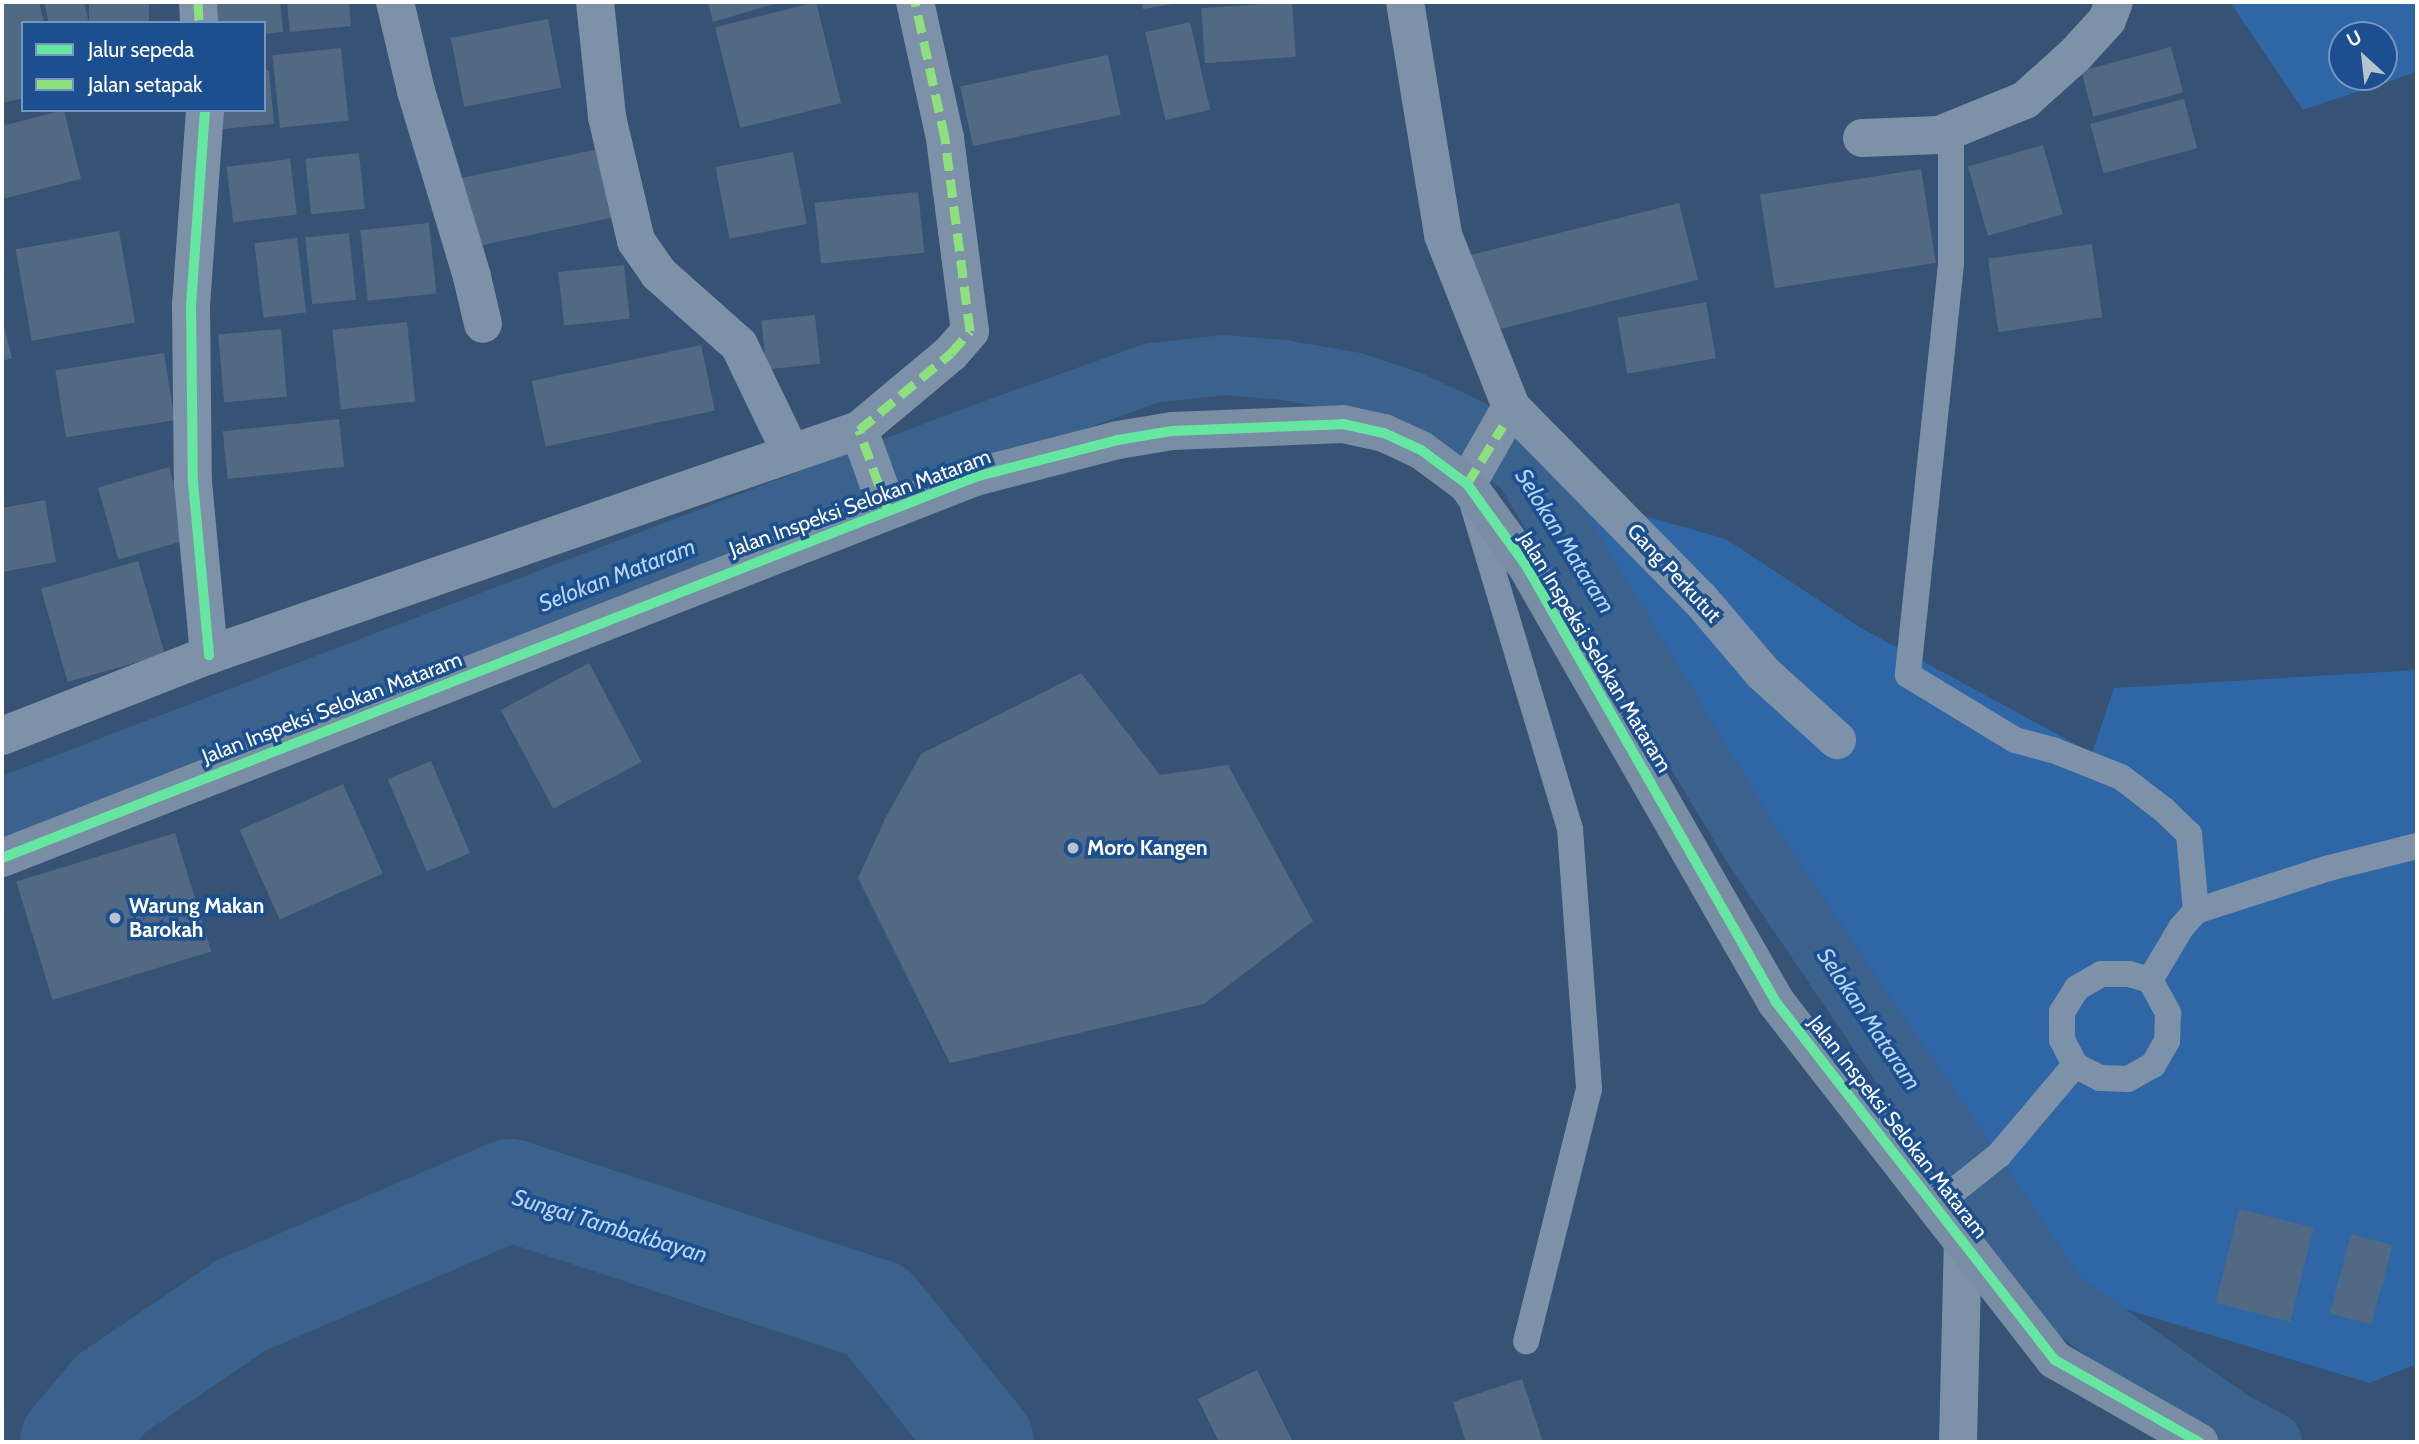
<!DOCTYPE html>
<style>
body{margin:0}
#map{position:relative;width:2419px;height:1444px;overflow:hidden;background:#365274;font-family:Cabin,sans-serif}
div>[style]{position:absolute}
[style*='--x']{left:calc(var(--x)*1px);top:calc(var(--y)*1px);width:calc(var(--w)*1px);rotate:calc(var(--a)*1deg)}
.green>*{inset:0;background:#2f66a5}
.canal>*{height:60px;margin:-30px;padding:0 30px;transform-origin:30px;border-radius:30px;background:#3b618d}
.river>*{height:102px;margin:-51px;padding:0 51px;transform-origin:51px;border-radius:51px;background:#3b618d}
.building>*{inset:0;background:#526984;transform-origin:0 0}
.lane>*{height:26px;margin:-13px;padding:0 13px;transform-origin:13px;border-radius:13px;background:#7d92a8}
.street>*{height:38px;margin:-19px;padding:0 19px;transform-origin:19px;border-radius:19px;background:#7d92a8}
.secondary>*{height:38px;margin:-19px;padding:0 19px;transform-origin:19px;border-radius:19px;background:#798da4}
.quiet>*{height:9px;margin-top:-4.5px;transform-origin:0;background:repeating-linear-gradient(90deg,#8de07e 0 18px,transparent 0 27px)}
.cycleway>*{height:10px;margin:-5px;padding:0 5px;transform-origin:5px;border-radius:5px;background:#66e7a1}
.dots>*{width:19px;height:19px;translate:-50% -50%;box-sizing:border-box;border:4px solid #1b4f8f;border-radius:50%}
span{translate:-50% -50%;white-space:nowrap;text-align:center;line-height:1.15;-webkit-text-stroke:7px #1b4f8f;paint-order:stroke}
.street-label{font-size:21px;color:#fff}
.poi-label{font-size:21px;color:#fff;font-weight:700}
.left{translate:0 -50%;text-align:left}
.water-label{font-size:23px;color:#b5d3f5;font-style:italic}
.frame{position:absolute;inset:0;border:4px solid #fff;pointer-events:none}
.legend{position:absolute;left:21px;top:21px;width:245px;height:91px;box-sizing:border-box;background:#1b4f8f;border:2px solid #7695bc;margin:0;padding:9px 12px;list-style:none;font-size:21px;color:#fff}
.legend li{display:flex;align-items:center;gap:14px;height:35px}
.legend b{width:35px;border:2px solid #7695bc}
.north{position:absolute;left:2328px;top:21px;width:70px;height:70px;box-sizing:border-box;background:#1b4f8f;border:2px solid #7695bc;border-radius:50%;rotate:333deg;font-size:19px;font-weight:700;line-height:28px;text-align:center;color:#fff}
.north::after{content:'';display:block;margin:auto;width:24px;height:32px;background:#b9c2ce;clip-path:polygon(50% 0,100% 100%,50% 72%,0 100%)}
</style>
<div id="map">
<div class="green">
<div style="clip-path:polygon(evenodd,2230px 2px,2417px 2px,2417px 72px,2303px 110px,2230px 2px,2342px 35px,2384px 35px,2384px 77px,2342px 77px,2342px 35px)"></div>
<div style="clip-path:polygon(1556px 491px,1726px 539px,1861px 628px,2092px 753px,2114px 688px,2417px 670px,2417px 1364px,2369px 1383px,2089px 1298px,2008px 1214px)"></div>
</div>
<div class="canal">
<div style="--x:2;--y:808;--w:1039;--a:-20.91"></div>
<div style="--x:973;--y:437;--w:190;--a:-19.7"></div>
<div style="--x:1152;--y:373;--w:72;--a:-6.3"></div>
<div style="--x:1224;--y:365;--w:59;--a:4.8"></div>
<div style="--x:1283;--y:370;--w:71;--a:9.7"></div>
<div style="--x:1353;--y:382;--w:60;--a:18.4"></div>
<div style="--x:1410;--y:401;--w:66;--a:25"></div>
<div style="--x:1470;--y:429;--w:65;--a:35.6"></div>
<div style="--x:1523;--y:467;--w:441;--a:58.8"></div>
<div style="--x:1751;--y:844;--w:551;--a:55.88"></div>
<div style="--x:2060;--y:1300;--w:210;--a:35.1"></div>
<div style="--x:2232;--y:1421;--w:45;--a:27.7"></div>
</div>
<div class="river">
<div style="--x:71;--y:1442;--w:62;--a:-50.2"></div>
<div style="--x:111;--y:1394;--w:158;--a:-34.2"></div>
<div style="--x:242;--y:1305;--w:292;--a:-23.2"></div>
<div style="--x:510;--y:1190;--w:385;--a:18.2"></div>
<div style="--x:876;--y:1310;--w:170;--a:51"></div>
</div>
<div class="building">
<div style="clip-path:polygon(2px 2px,39px 2px,44px 23px,23px 23px,23px 98px,2px 103px)"></div>
<div style="clip-path:polygon(44px 2px,84px 2px,89px 23px,49px 23px)"></div>
<div style="left:89px;top:2px;width:60px;height:21px"></div>
<div style="clip-path:polygon(214px 2px,280px 2px,283px 32px,264px 34px,264px 23px,216px 23px)"></div>
<div style="clip-path:polygon(287px 2px,349px 2px,351px 26px,290px 32px)"></div>
<div style="clip-path:polygon(708px 2px,781px 2px,713px 22px)"></div>
<div style="left:816px;top:2px;width:104px;height:104px;rotate:76deg"></div>
<div style="clip-path:polygon(1142px 2px,1179px 2px,1179px 3px,1143px 9px)"></div>
<div style="left:1292px;top:2px;width:55px;height:91px;rotate:86deg"></div>
<div style="left:548px;top:19px;width:70px;height:99px;rotate:79deg"></div>
<div style="left:1190px;top:22px;width:90px;height:46px;rotate:77deg"></div>
<div style="left:2171px;top:47px;width:47px;height:93px;rotate:75deg"></div>
<div style="left:341px;top:48px;width:73px;height:69px;rotate:84deg"></div>
<div style="left:1108px;top:55px;width:61px;height:151px;rotate:78deg"></div>
<div style="clip-path:polygon(264px 70px,269px 70px,274px 124px,213px 130px,211px 110px,264px 110px)"></div>
<div style="left:2184px;top:99px;width:51px;height:97px;rotate:75deg"></div>
<div style="clip-path:polygon(64px 110px,81px 179px,2px 199px,2px 126px)"></div>
<div style="left:2043px;top:145px;width:72px;height:78px;rotate:74deg"></div>
<div style="left:598px;top:149px;width:70px;height:145px;rotate:78deg"></div>
<div style="left:793px;top:152px;width:73px;height:79px;rotate:79deg"></div>
<div style="left:359px;top:153px;width:56px;height:54px;rotate:84deg"></div>
<div style="left:290px;top:159px;width:56px;height:64px;rotate:83deg"></div>
<div style="left:1921px;top:169px;width:95px;height:163px;rotate:81deg"></div>
<div style="left:918px;top:192px;width:61px;height:104px;rotate:84deg"></div>
<div style="left:1679px;top:203px;width:79px;height:215px;rotate:76deg"></div>
<div style="left:429px;top:223px;width:71px;height:69px;rotate:84deg"></div>
<div style="left:119px;top:231px;width:93px;height:105px;rotate:80deg"></div>
<div style="left:349px;top:233px;width:67px;height:44px;rotate:84deg"></div>
<div style="left:297px;top:238px;width:75px;height:43px;rotate:83deg"></div>
<div style="left:2092px;top:244px;width:74px;height:105px;rotate:82deg"></div>
<div style="left:624px;top:265px;width:54px;height:66px;rotate:84deg"></div>
<div style="left:1706px;top:302px;width:57px;height:90px;rotate:80deg"></div>
<div style="left:815px;top:315px;width:49px;height:54px;rotate:84deg"></div>
<div style="clip-path:polygon(2px 318px,12px 358px,2px 361px)"></div>
<div style="left:407px;top:322px;width:80px;height:75px;rotate:84deg"></div>
<div style="left:281px;top:329px;width:68px;height:63px;rotate:85deg"></div>
<div style="left:701px;top:345px;width:67px;height:173px;rotate:78deg"></div>
<div style="left:164px;top:353px;width:68px;height:110px;rotate:81deg"></div>
<div style="left:339px;top:419px;width:48px;height:117px;rotate:84deg"></div>
<div style="left:169px;top:467px;width:75px;height:74px;rotate:74deg"></div>
<div style="clip-path:polygon(45px 500px,56px 562px,2px 572px,2px 508px)"></div>
<div style="left:138px;top:561px;width:97px;height:101px;rotate:74deg"></div>
<div style="left:589px;top:663px;width:112px;height:100px;rotate:62deg"></div>
<div style="clip-path:polygon(1081px 673px,1160px 775px,1228px 765px,1313px 921px,1204px 1004px,950px 1063px,858px 878px,886px 817px,921px 754px)"></div>
<div style="left:431px;top:761px;width:100px;height:47px;rotate:67deg"></div>
<div style="left:343px;top:784px;width:98px;height:113px;rotate:66deg"></div>
<div style="left:175px;top:833px;width:124px;height:166px;rotate:73deg"></div>
<div style="left:2239px;top:1209px;width:77px;height:97px;rotate:14deg"></div>
<div style="left:2351px;top:1234px;width:43px;height:82px;rotate:15deg"></div>
<div style="clip-path:polygon(1257px 1370px,1293px 1442px,1219px 1442px,1198px 1399px)"></div>
<div style="clip-path:polygon(1522px 1379px,1543px 1442px,1466px 1442px,1453px 1402px)"></div>
</div>
<div class="lane">
<div style="--x:1951;--y:130;--w:134;--a:90"></div>
<div style="--x:1951;--y:264;--w:413;--a:96"></div>
<div style="--x:1908;--y:675;--w:125;--a:31.3"></div>
<div style="--x:2015;--y:740;--w:39;--a:15"></div>
<div style="--x:2053;--y:750;--w:73;--a:21.7"></div>
<div style="--x:2121;--y:777;--w:54;--a:37.5"></div>
<div style="--x:2164;--y:810;--w:35;--a:44"></div>
<div style="--x:2189;--y:834;--w:77;--a:84.8"></div>
<div style="--x:1472;--y:502;--w:341;--a:73.3"></div>
<div style="--x:1570;--y:829;--w:261;--a:85.8"></div>
<div style="--x:1589;--y:1089;--w:260;--a:104"></div>
<div style="--x:2101;--y:974;--w:28;--a:0"></div>
<div style="--x:2129;--y:974;--w:22;--a:16"></div>
<div style="--x:2150;--y:980;--w:38;--a:61"></div>
<div style="--x:2168;--y:1013;--w:28;--a:92"></div>
<div style="--x:2167;--y:1041;--w:28;--a:120"></div>
<div style="--x:2153;--y:1065;--w:29;--a:151"></div>
<div style="--x:2128;--y:1079;--w:28;--a:-178"></div>
<div style="--x:2100;--y:1078;--w:28;--a:-153"></div>
<div style="--x:2075;--y:1065;--w:28;--a:-117"></div>
<div style="--x:2062;--y:1040;--w:28;--a:-90"></div>
<div style="--x:2062;--y:1012;--w:28;--a:-58"></div>
<div style="--x:2077;--y:988;--w:28;--a:-30"></div>
<div style="--x:2150;--y:980;--w:61;--a:-59.2"></div>
<div style="--x:2181;--y:928;--w:23;--a:-49"></div>
<div style="--x:2196;--y:911;--w:140;--a:-17.9"></div>
<div style="--x:2329;--y:868;--w:91;--a:-14"></div>
<div style="--x:1935;--y:1206;--w:82;--a:-38.6"></div>
<div style="--x:1999;--y:1155;--w:118;--a:-49.8"></div>
</div>
<div class="street">
<div style="--x:198;--y:2;--w:21;--a:87"></div>
<div style="--x:395;--y:2;--w:91;--a:76.7"></div>
<div style="--x:416;--y:91;--w:194;--a:73.2"></div>
<div style="--x:472;--y:277;--w:48;--a:76.8"></div>
<div style="--x:595;--y:2;--w:116;--a:84"></div>
<div style="--x:607;--y:117;--w:127;--a:76.8"></div>
<div style="--x:636;--y:241;--w:39;--a:55"></div>
<div style="--x:658;--y:273;--w:108;--a:41.6"></div>
<div style="--x:739;--y:345;--w:120;--a:64.3"></div>
<div style="--x:1405;--y:2;--w:236;--a:80.7"></div>
<div style="--x:1443;--y:235;--w:185;--a:68.4"></div>
<div style="--x:1511;--y:407;--w:89;--a:119.7"></div>
<div style="--x:205;--y:110;--w:195;--a:94.1"></div>
<div style="--x:191;--y:304;--w:178;--a:89.4"></div>
<div style="--x:193;--y:482;--w:174;--a:84.7"></div>
<div style="--x:1862;--y:138;--w:77;--a:-2.2"></div>
<div style="--x:1939;--y:135;--w:93;--a:-22.1"></div>
<div style="--x:2025;--y:100;--w:69;--a:-42"></div>
<div style="--x:2076;--y:54;--w:46;--a:-47.6"></div>
<div style="--x:2107;--y:20;--w:19;--a:-69"></div>
<div style="--x:1511;--y:407;--w:269;--a:45.5"></div>
<div style="--x:1700;--y:599;--w:97;--a:49.6"></div>
<div style="--x:1763;--y:673;--w:100;--a:42.2"></div>
<div style="--x:859;--y:430;--w:85;--a:70.1"></div>
<div style="--x:2;--y:736;--w:222;--a:-21.4"></div>
<div style="--x:209;--y:655;--w:688;--a:-19.09"></div>
<div style="--x:859;--y:430;--w:120;--a:-39.9"></div>
<div style="--x:951;--y:353;--w:29;--a:-49"></div>
<div style="--x:970;--y:331;--w:195;--a:-97.4"></div>
<div style="--x:945;--y:138;--w:139;--a:-102.4"></div>
<div style="--x:1958;--y:1442;--w:199;--a:-88.6"></div>
</div>
<div class="secondary">
<div style="--x:2;--y:858;--w:1045;--a:-21.38"></div>
<div style="--x:975;--y:477;--w:148;--a:-14.5"></div>
<div style="--x:1118;--y:440;--w:55;--a:-9.5"></div>
<div style="--x:1172;--y:431;--w:171;--a:-2.3"></div>
<div style="--x:1343;--y:424;--w:42;--a:12.4"></div>
<div style="--x:1384;--y:433;--w:41;--a:24.7"></div>
<div style="--x:1421;--y:450;--w:57;--a:36.5"></div>
<div style="--x:1467;--y:484;--w:102;--a:54.1"></div>
<div style="--x:1527;--y:567;--w:501;--a:60.21"></div>
<div style="--x:1776;--y:1002;--w:454;--a:52.1"></div>
<div style="--x:2055;--y:1360;--w:166;--a:29.7"></div>
</div>
<div class="quiet">
<div style="--x:198;--y:2;--w:21;--a:87"></div>
<div style="--x:1467;--y:484;--w:68;--a:-58.2"></div>
<div style="--x:888;--y:510;--w:85;--a:-109.9"></div>
<div style="--x:859;--y:430;--w:120;--a:-39.9"></div>
<div style="--x:951;--y:353;--w:29;--a:-49"></div>
<div style="--x:970;--y:331;--w:195;--a:-97.4"></div>
<div style="--x:945;--y:138;--w:139;--a:-102.4"></div>
</div>
<div class="cycleway">
<div style="--x:205;--y:110;--w:195;--a:94.1"></div>
<div style="--x:191;--y:304;--w:178;--a:89.4"></div>
<div style="--x:193;--y:482;--w:174;--a:84.7"></div>
<div style="--x:2;--y:858;--w:1045;--a:-21.38"></div>
<div style="--x:975;--y:477;--w:148;--a:-14.5"></div>
<div style="--x:1118;--y:440;--w:55;--a:-9.5"></div>
<div style="--x:1172;--y:431;--w:171;--a:-2.3"></div>
<div style="--x:1343;--y:424;--w:42;--a:12.4"></div>
<div style="--x:1384;--y:433;--w:41;--a:24.7"></div>
<div style="--x:1421;--y:450;--w:57;--a:36.5"></div>
<div style="--x:1467;--y:484;--w:102;--a:54.1"></div>
<div style="--x:1527;--y:567;--w:501;--a:60.21"></div>
<div style="--x:1776;--y:1002;--w:454;--a:52.1"></div>
<div style="--x:2055;--y:1360;--w:166;--a:29.7"></div>
</div>
<div class="dots">
<div style="left:1073px;top:848px;background:#b9c2ce"></div>
<div style="left:115px;top:918px;background:#b9c2ce"></div>
</div>
<div class="street-label">
<span style="left:860px;top:503px;rotate:-20deg">Jalan Inspeksi Selokan Mataram</span>
<span style="left:1674px;top:573px;rotate:47deg">Gang Perkutut</span>
<span style="left:1595px;top:652px;rotate:59deg">Jalan Inspeksi Selokan Mataram</span>
<span style="left:332px;top:708px;rotate:-21deg">Jalan Inspeksi Selokan Mataram</span>
<span style="left:1898px;top:1127px;rotate:52deg">Jalan Inspeksi Selokan Mataram</span>
</div>
<div class="poi-label">
<span class="left" style="left:1087px;top:848px">Moro Kangen</span>
<span class="left" style="left:129px;top:918px">Warung Makan<br>Barokah</span>
</div>
<div class="water-label">
<span style="left:1565px;top:541px;rotate:58deg">Selokan Mataram</span>
<span style="left:617px;top:575px;rotate:-21deg">Selokan Mataram</span>
<span style="left:1869px;top:1019px;rotate:56deg">Selokan Mataram</span>
<span style="left:610px;top:1226px;rotate:17deg">Sungai Tambakbayan</span>
</div>
<div class="frame"></div>
<ul class="legend">
<li><b style="height:9px;background:#66e7a1"></b>Jalur sepeda</li>
<li><b style="height:9px;background:#8de07e"></b>Jalan setapak</li>
</ul>
<div class="north">U</div>
</div>
